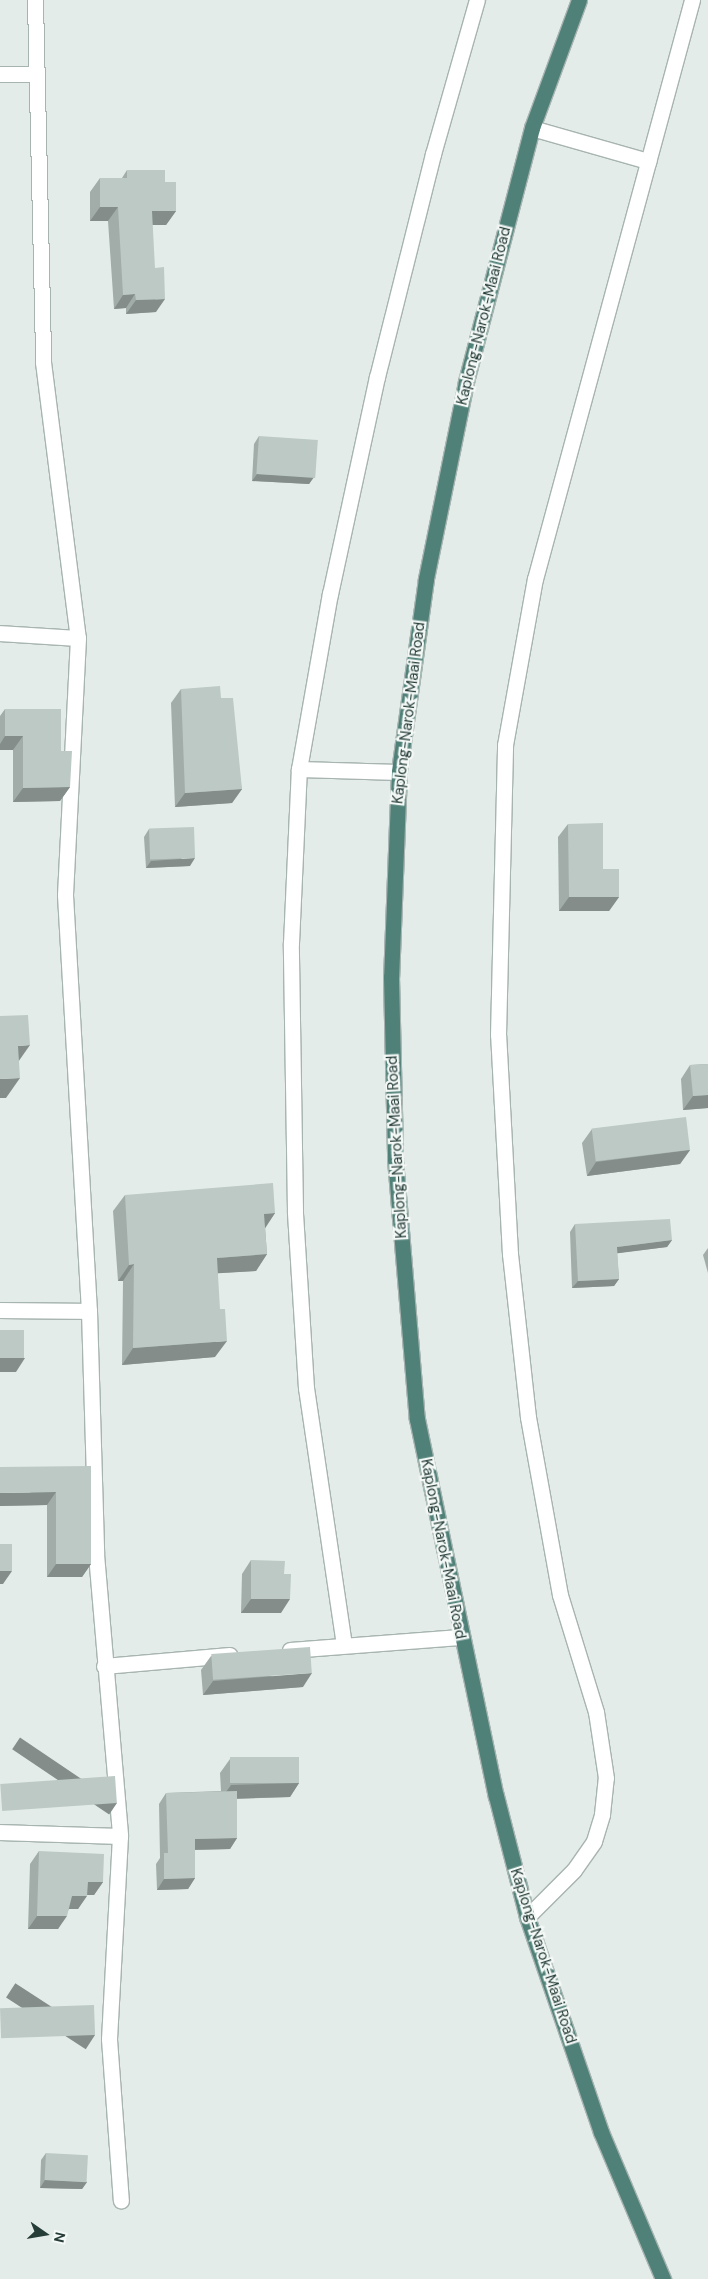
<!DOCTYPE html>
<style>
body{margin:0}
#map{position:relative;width:708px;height:2279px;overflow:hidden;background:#e4ece9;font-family:"DM Sans",sans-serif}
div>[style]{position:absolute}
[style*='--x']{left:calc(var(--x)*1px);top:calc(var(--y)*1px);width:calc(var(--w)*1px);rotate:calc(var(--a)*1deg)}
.roads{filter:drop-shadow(1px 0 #a7b4b0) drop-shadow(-1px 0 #a7b4b0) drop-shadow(0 1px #a7b4b0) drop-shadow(0 -1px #a7b4b0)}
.service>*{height:15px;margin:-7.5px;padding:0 7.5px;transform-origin:7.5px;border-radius:7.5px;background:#fff}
.minor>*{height:15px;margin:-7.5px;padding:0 7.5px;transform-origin:7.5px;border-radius:7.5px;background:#fff}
.trunk>*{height:15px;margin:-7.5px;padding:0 7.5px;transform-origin:7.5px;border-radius:7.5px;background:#508178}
.wall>*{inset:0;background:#a2ada9}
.shaded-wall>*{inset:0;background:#848d8a;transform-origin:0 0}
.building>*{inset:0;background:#bcc9c5;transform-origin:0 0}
span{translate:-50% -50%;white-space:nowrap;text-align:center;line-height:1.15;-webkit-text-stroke:4.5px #f4f9f7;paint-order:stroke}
.street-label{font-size:15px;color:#253c37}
.north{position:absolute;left:20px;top:2209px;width:50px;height:50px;-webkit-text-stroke:4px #f4f9f7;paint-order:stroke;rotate:103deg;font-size:14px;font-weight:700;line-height:20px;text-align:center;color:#253c37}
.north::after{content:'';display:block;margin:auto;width:18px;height:22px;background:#253c37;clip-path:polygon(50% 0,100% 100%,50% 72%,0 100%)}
</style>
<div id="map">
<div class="roads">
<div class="service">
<div style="--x:0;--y:74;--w:35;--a:0"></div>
</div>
<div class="minor">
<div style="--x:35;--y:0;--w:362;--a:88.7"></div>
<div style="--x:43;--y:362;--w:278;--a:82.8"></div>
<div style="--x:78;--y:638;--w:257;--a:92.9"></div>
<div style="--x:65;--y:895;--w:417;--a:86.7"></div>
<div style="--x:89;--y:1311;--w:243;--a:88.3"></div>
<div style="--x:96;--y:1554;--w:283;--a:85.1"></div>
<div style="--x:120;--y:1836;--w:203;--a:93.1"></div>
<div style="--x:109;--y:2039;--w:162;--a:85.8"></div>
<div style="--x:532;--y:128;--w:121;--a:15.9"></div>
<div style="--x:0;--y:633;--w:78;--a:3.7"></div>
<div style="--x:299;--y:769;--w:100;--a:1.7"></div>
<div style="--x:0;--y:1310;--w:89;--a:0.6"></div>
<div style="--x:344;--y:1645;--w:260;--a:-98.4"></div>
<div style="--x:306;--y:1388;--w:177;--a:-93.6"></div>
<div style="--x:295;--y:1211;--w:268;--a:-90.9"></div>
<div style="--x:291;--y:943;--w:174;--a:-87.4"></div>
<div style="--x:299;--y:769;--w:178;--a:-80"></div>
<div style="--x:330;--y:594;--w:222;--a:-77.8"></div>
<div style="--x:377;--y:377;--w:230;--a:-75.9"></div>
<div style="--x:433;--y:154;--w:160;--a:-74.1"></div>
<div style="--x:290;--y:1650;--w:170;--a:-4.4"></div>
<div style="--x:104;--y:1666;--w:126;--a:-5"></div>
<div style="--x:0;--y:1832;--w:120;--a:1.9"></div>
<div style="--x:527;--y:1917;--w:66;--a:-45"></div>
<div style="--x:574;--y:1870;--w:35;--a:-55"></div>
<div style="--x:594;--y:1841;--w:28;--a:-73"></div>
<div style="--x:602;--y:1814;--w:36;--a:-84"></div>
<div style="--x:606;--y:1778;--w:67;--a:-98.6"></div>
<div style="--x:596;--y:1712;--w:122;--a:-107.1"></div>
<div style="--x:560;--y:1595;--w:181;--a:-100.2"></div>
<div style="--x:528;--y:1417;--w:164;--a:-96.3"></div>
<div style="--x:510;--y:1254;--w:219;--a:-93.1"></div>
<div style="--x:498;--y:1035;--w:290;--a:-88.6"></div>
<div style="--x:505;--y:745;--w:169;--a:-79.8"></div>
<div style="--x:535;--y:579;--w:600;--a:-74.83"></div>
</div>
<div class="trunk">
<div style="--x:579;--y:0;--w:136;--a:110.2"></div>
<div style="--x:532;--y:128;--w:262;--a:104.6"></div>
<div style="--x:466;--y:382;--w:201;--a:101.5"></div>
<div style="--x:426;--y:579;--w:195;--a:98"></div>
<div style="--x:399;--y:772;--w:205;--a:92.2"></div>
<div style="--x:391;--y:977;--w:182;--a:88.7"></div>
<div style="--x:395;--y:1159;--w:261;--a:85.2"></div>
<div style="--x:417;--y:1419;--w:385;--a:78.2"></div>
<div style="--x:496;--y:1796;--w:125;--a:75.6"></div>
<div style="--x:527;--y:1917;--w:227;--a:71"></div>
<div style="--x:601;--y:2132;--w:160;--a:67.1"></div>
</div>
</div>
<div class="wall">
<div style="clip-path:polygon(127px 170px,165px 182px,176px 211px,166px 225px,152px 225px,156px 312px,126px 314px,126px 308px,114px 309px,108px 221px,90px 221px,90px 192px,100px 178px,122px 178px)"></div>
<div style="clip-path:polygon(259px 436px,314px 477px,309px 484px,252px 481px,254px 444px)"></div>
<div style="clip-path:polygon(181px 689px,221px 698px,242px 789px,232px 803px,175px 807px,171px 703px)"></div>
<div style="clip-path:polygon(5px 709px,61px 751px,70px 787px,60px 801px,13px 802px,13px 750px,0 750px,0 716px)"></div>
<div style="clip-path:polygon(568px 824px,603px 869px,619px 897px,609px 911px,559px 911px,558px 837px)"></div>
<div style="clip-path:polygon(149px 829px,190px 866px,146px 868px,144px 837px)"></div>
<div style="clip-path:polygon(708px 1064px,708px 1108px,683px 1110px,681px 1079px,690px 1065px)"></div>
<div style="clip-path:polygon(592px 1129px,690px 1150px,680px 1164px,587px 1176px,582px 1143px)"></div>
<div style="clip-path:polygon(125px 1195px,275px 1213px,265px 1227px,267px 1254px,256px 1271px,218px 1273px,215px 1357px,122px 1365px,123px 1281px,118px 1281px,113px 1211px)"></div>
<div style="clip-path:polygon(575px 1224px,672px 1240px,667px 1247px,617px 1253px,619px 1279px,614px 1286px,572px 1288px,570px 1232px)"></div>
<div style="clip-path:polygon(708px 1248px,708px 1273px,703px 1255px)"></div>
<div style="clip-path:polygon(91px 1466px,91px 1564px,82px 1577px,47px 1577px,47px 1505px,0 1506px)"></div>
<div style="clip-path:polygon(251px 1560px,281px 1613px,241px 1613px,242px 1574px)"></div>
<div style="clip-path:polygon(211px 1656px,303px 1687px,203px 1695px,201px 1670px)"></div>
<div style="clip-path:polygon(230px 1759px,299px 1783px,290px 1797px,237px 1799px,237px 1838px,230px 1849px,195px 1850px,195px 1878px,188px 1889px,157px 1890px,156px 1864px,160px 1858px,159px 1804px,166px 1793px,221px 1791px,220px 1773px)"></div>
<div style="clip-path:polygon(39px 1851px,103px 1882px,94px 1895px,87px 1895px,78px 1909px,69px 1909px,58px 1929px,28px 1929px,30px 1864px)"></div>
<div style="clip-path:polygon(46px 2153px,87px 2182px,82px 2189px,40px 2188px,41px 2160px)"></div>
</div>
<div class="shaded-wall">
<div style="clip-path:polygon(100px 207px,118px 207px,108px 221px,90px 221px)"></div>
<div style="clip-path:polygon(152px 211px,176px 211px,166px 225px,142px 225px)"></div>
<div style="clip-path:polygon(135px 294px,126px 308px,114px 309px,123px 295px)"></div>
<div style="clip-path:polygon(165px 299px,156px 312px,126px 314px,136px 300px)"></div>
<div style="clip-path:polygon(257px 474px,314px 477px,309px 484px,252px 481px)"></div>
<div style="clip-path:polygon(5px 736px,23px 736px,13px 750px,0 750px,0 744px)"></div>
<div style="clip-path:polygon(70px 787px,60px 801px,13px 802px,23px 788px)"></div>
<div style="clip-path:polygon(242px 789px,232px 803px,175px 807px,185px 793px)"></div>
<div style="clip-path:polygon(195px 858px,190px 866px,146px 868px,151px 861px)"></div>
<div style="clip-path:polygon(569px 897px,619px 897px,609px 911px,559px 911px)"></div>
<div style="clip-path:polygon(30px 1045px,16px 1065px,18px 1046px)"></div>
<div style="clip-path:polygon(20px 1078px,6px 1098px,0 1098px,0 1079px)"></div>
<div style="clip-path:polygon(708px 1095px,708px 1108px,683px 1110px,693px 1096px)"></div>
<div style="clip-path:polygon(690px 1150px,680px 1164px,587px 1176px,596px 1162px)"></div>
<div style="clip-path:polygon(275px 1213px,264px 1230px,264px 1214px)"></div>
<div style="clip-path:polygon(672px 1240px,667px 1247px,612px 1254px,617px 1247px)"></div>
<div style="clip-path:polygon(267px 1254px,256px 1271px,206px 1274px,217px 1258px)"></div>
<div style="clip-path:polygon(134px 1264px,123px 1281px,118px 1281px,129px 1265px)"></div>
<div style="clip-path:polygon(619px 1279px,614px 1286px,572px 1288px,578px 1281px)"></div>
<div style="clip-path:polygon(227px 1341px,215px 1357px,122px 1365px,133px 1348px)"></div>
<div style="clip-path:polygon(0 1358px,25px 1358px,16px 1372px,0 1372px)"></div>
<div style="clip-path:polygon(56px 1492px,47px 1505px,0 1506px,0 1493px)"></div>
<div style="clip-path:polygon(56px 1564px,91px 1564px,82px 1577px,47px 1577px)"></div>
<div style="clip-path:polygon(0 1571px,12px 1571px,3px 1584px,0 1584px)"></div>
<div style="clip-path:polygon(251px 1599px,290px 1599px,281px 1613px,241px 1613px)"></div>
<div style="clip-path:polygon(312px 1673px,303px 1687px,203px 1695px,213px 1681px)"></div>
<div style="clip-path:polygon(299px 1783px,290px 1797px,221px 1799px,231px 1785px)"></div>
<div style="left:117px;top:1803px;width:14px;height:117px;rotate:124deg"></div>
<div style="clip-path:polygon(237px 1838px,230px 1849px,187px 1850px,195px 1839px)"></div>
<div style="clip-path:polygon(195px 1878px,188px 1889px,157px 1890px,164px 1879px)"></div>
<div style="clip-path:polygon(88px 1882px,103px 1882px,94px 1895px,78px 1895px)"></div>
<div style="clip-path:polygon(72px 1896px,87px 1896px,78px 1909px,63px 1909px)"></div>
<div style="clip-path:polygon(37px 1916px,67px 1916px,58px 1929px,28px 1929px)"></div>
<div style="left:95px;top:2035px;width:17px;height:95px;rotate:123deg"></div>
<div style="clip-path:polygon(45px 2180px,87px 2182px,82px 2189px,40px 2188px)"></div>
</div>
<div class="building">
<div style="clip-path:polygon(127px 170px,165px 170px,165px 182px,176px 182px,176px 211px,152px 211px,155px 268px,164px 267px,165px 299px,136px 300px,135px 294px,123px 295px,118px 207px,100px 207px,100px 178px,127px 178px)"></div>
<div style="left:259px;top:436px;width:59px;height:38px;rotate:4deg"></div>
<div style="clip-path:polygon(220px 686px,221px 698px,233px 698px,242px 789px,185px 793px,181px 689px)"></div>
<div style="clip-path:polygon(5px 709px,61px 709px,61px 751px,72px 751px,70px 787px,23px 788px,23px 736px,5px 736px)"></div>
<div style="clip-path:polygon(603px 823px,603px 869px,619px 869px,619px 897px,569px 897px,568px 824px)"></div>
<div style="left:194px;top:827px;width:31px;height:45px;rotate:88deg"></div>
<div style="clip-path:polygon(28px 1015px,30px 1045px,18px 1046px,20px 1078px,0 1079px,0 1016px)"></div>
<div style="clip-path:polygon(708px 1064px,708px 1095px,693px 1096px,690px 1065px)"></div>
<div style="left:686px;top:1117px;width:33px;height:95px;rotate:83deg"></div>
<div style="clip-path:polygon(273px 1183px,275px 1213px,264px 1214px,267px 1254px,217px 1258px,220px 1309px,225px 1309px,227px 1341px,133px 1348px,134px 1264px,129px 1265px,125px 1195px)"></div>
<div style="clip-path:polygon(670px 1219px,672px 1240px,617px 1247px,619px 1279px,578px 1281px,575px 1224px)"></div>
<div style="left:0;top:1330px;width:24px;height:28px"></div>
<div style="clip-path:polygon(91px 1466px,91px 1564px,56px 1564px,56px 1492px,0 1493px,0 1467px)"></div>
<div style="left:12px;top:1544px;width:27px;height:12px;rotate:90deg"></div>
<div style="clip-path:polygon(251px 1560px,285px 1561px,284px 1574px,291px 1574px,290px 1599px,251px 1599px)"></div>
<div style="left:310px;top:1647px;width:26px;height:99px;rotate:86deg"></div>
<div style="left:299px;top:1757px;width:26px;height:69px;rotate:90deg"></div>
<div style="left:115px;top:1776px;width:27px;height:115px;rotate:86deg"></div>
<div style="clip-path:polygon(237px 1791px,237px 1838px,195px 1839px,195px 1878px,164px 1879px,164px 1853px,168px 1853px,166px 1793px)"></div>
<div style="clip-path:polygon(39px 1851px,104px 1854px,103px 1882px,88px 1882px,87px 1896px,72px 1896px,67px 1916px,37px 1916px)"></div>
<div style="left:94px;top:2005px;width:30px;height:94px;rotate:88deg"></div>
<div style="left:46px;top:2153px;width:42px;height:27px;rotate:3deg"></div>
</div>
<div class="street-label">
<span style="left:484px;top:316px;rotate:-76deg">Kaplong-Narok-Maai Road</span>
<span style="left:409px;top:713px;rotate:-83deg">Kaplong-Narok-Maai Road</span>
<span style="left:397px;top:1147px;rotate:-93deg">Kaplong-Narok-Maai Road</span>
<span style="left:443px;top:1549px;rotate:79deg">Kaplong-Narok-Maai Road</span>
<span style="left:543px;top:1956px;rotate:72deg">Kaplong-Narok-Maai Road</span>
</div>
<div class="north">N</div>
</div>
